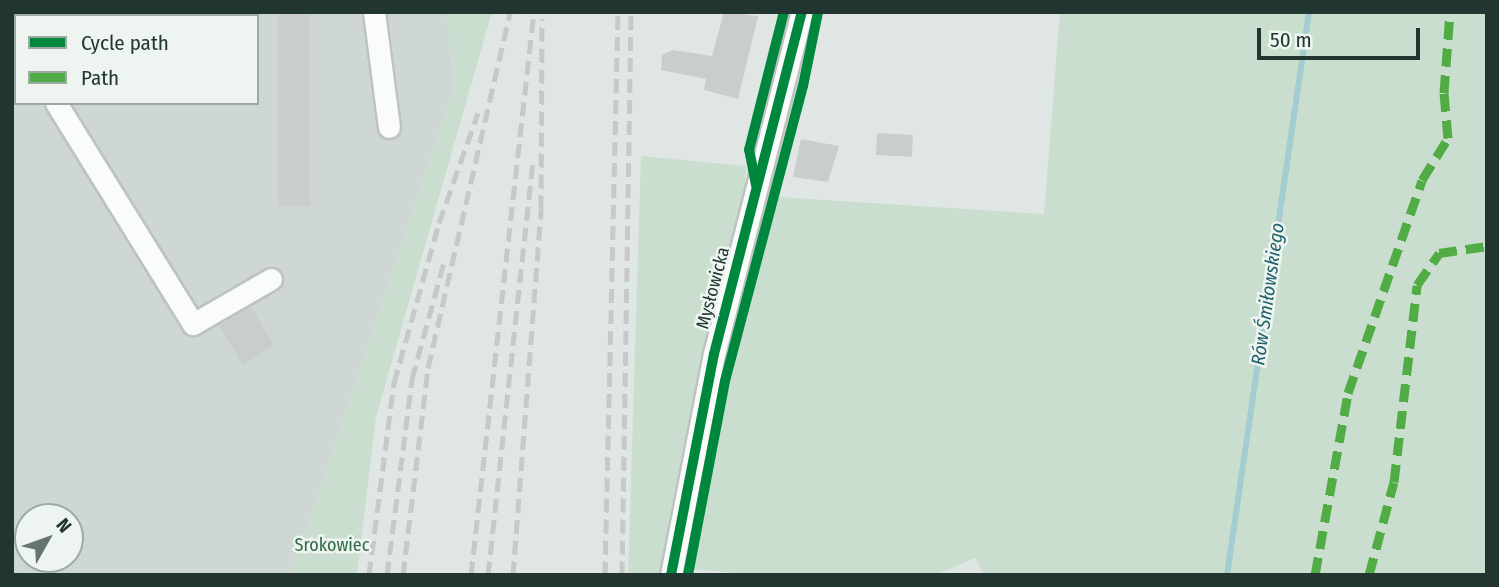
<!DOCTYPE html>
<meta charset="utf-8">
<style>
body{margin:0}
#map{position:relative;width:1499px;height:587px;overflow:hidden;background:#e0e6e3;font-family:"Fira Sans Condensed",sans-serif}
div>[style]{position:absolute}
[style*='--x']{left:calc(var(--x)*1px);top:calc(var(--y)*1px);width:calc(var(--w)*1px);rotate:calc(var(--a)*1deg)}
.built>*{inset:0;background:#ced7d3;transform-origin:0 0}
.green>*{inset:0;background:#caded0}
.stream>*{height:6px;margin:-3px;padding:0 3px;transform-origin:3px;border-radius:3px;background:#a4ccd1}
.building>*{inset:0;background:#c9cecc;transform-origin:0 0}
.roads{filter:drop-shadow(2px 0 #bdc3c0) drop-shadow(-2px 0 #bdc3c0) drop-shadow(0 2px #bdc3c0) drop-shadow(0 -2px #bdc3c0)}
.minor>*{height:21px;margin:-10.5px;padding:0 10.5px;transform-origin:10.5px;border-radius:10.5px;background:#fafbfb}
.rail>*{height:5px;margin-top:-2.5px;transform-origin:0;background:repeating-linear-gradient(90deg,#c5c9c8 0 14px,transparent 0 21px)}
.quiet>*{height:9px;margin-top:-4.5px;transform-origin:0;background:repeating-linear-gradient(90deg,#52ac45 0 18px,transparent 0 27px)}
.cycleway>*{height:10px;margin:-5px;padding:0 5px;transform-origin:5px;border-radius:5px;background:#00873e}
span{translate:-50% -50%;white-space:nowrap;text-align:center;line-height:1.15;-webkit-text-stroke:5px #eef5f1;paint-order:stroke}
.street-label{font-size:18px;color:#213630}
.park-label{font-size:18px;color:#2f6944}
.water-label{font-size:19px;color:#21616c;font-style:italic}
.frame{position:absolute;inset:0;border:14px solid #213630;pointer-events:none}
.legend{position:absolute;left:14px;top:14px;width:245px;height:91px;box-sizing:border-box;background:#eef5f1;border:2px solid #9ca9a4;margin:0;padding:9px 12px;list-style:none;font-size:21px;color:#213630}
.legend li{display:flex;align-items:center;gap:14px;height:35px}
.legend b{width:35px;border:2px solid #9ca9a4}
.north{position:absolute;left:14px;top:503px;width:70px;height:70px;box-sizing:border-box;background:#eef5f1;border:2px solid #9ca9a4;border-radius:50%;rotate:50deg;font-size:19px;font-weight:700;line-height:28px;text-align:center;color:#213630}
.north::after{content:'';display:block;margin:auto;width:24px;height:32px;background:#64746f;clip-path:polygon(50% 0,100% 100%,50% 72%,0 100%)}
.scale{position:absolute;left:1257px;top:28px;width:163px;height:32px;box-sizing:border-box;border:4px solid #213630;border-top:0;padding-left:9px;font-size:21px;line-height:24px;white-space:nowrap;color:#213630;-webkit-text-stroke:5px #eef5f1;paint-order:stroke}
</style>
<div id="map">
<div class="built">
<div style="left:43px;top:12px;width:58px;height:4px"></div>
<div style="clip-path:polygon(evenodd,130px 12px,447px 12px,454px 89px,292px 575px,12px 575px,12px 103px,257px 103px,257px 16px,125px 16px,130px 12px,28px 517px,70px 517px,70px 559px,28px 559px,28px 517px)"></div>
</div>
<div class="green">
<div style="clip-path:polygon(447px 12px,492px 12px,376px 417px,357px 575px,292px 575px,454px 89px)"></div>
<div style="clip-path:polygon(813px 12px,801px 84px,787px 124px,785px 122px)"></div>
<div style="clip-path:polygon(1060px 12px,1487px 12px,1487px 575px,984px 575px,975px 558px,935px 575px,755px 575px,691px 569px,728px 382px,777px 197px,1044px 214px)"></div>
<div style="clip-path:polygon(784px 138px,722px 381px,682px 575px,726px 353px)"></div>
<div style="clip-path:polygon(641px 156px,746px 166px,745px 186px,689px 416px,659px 575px,628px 575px)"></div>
</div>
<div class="stream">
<div style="--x:1227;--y:575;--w:569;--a:-81.71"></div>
</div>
<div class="building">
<div style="left:278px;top:12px;width:32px;height:194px"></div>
<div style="clip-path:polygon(724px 12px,758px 16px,738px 99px,704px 90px,706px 79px,661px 70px,662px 55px,673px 50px,712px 56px)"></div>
<div style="left:877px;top:133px;width:36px;height:22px;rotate:3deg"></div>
<div style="clip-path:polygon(801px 139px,839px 146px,828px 182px,793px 177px)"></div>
<div style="left:251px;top:307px;width:45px;height:37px;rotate:59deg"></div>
</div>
<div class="roads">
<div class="minor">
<div style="--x:374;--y:12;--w:116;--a:82.6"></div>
<div style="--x:24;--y:16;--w:4;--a:-76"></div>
<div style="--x:12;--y:49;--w:12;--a:-70"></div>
<div style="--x:56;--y:103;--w:260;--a:58.2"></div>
<div style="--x:193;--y:324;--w:90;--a:-30"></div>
<div style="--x:671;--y:575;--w:225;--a:-79"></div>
<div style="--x:714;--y:354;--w:353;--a:-75.6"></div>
</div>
</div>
<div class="rail">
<div style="--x:369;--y:575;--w:194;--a:-82.6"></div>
<div style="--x:394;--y:383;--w:166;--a:-74.3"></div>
<div style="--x:439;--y:223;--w:117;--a:-70.5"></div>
<div style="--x:387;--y:575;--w:198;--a:-82.7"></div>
<div style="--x:412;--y:379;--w:121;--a:-74.7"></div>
<div style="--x:403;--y:575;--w:209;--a:-83.1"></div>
<div style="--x:428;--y:368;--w:365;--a:-77"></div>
<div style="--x:471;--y:575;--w:567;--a:-83.62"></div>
<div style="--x:488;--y:575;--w:413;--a:-83.8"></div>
<div style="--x:513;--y:575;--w:367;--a:-85.6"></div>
<div style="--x:541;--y:209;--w:190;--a:-89.7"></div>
<div style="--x:605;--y:575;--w:563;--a:-88.68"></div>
<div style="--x:622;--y:575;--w:563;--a:-89.08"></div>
</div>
<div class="quiet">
<div style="--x:1315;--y:575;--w:185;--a:-79.7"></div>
<div style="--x:1348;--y:393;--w:225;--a:-70.8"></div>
<div style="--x:1422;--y:180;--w:49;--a:-58.2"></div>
<div style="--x:1448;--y:138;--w:45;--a:-95.1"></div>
<div style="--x:1444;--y:93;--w:81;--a:-85.8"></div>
<div style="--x:1369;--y:575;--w:96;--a:-75"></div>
<div style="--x:1394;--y:482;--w:198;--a:-83.3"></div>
<div style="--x:1417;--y:285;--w:39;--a:-55"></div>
<div style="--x:1439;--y:253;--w:49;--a:-8.3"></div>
</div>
<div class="cycleway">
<div style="--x:756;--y:185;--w:36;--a:-101"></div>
<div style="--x:749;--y:150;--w:142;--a:-75.8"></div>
<div style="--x:671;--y:575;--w:225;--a:-79"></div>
<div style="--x:714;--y:354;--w:353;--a:-75.6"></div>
<div style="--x:688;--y:575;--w:197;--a:-79.2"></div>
<div style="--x:725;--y:381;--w:305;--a:-75.2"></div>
<div style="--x:803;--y:86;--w:76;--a:-78.5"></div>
</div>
<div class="street-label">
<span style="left:713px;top:288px;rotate:-75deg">Mysłowicka</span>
</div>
<div class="park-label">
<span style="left:332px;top:545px">Srokowiec</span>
</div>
<div class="water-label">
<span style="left:1268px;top:294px;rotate:-82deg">Rów Śmiłowskiego</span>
</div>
<div class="frame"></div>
<ul class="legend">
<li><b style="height:9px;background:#00873e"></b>Cycle path</li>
<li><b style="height:9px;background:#52ac45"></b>Path</li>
</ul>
<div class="north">N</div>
<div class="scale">50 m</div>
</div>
